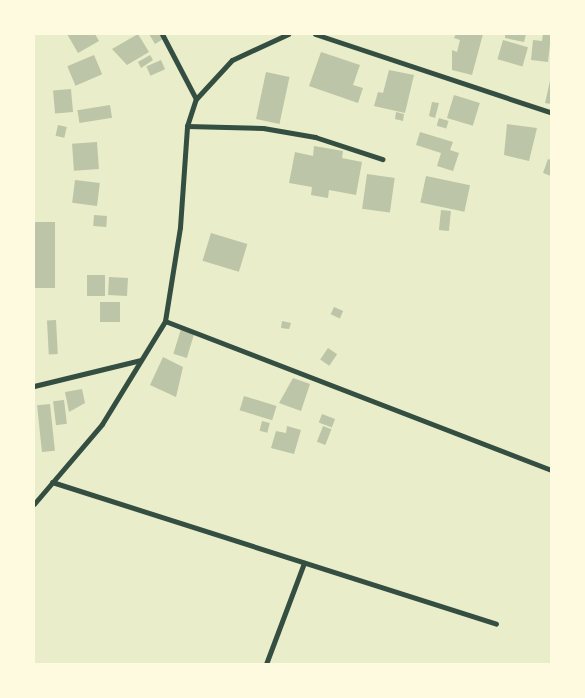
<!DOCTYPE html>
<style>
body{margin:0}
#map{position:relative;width:585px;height:698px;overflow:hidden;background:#e9edc9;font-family:Signika,sans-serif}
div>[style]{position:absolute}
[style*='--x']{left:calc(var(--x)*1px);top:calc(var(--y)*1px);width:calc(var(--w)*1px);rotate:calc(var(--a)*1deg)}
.building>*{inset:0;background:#bcc5a7;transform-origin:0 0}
.minor>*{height:5px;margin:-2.5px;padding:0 2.5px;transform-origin:2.5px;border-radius:2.5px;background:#344e41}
span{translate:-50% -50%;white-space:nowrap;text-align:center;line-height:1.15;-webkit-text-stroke:4px #fefae0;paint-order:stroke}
.frame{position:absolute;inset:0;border:35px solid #fefae0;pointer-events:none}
</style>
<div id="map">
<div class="building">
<div style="clip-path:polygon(67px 34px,95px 34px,99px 41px,78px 53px)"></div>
<div style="clip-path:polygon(138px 34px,149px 52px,127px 65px,112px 49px)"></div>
<div style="clip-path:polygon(149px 34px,160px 34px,163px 39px,155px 44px)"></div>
<div style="clip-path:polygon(456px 34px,483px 34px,472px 75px,452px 70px,452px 50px,457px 52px,460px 40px,454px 38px)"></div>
<div style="clip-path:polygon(505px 34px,526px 34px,524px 42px,505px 38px)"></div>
<div style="clip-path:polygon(543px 34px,551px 35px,548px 62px,531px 60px,533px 40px,542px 41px)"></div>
<div style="left:503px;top:40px;width:26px;height:20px;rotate:16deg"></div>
<div style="clip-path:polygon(321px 52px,360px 65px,353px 85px,363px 88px,358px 103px,309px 86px)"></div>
<div style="left:94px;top:55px;width:21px;height:29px;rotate:67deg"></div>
<div style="clip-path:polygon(150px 55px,153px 60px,141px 68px,138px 62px)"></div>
<div style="left:161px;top:60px;width:10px;height:16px;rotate:66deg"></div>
<div style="clip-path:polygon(389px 70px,414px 75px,405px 113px,374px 106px,378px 92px,383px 93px)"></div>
<div style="left:266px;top:72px;width:24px;height:48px;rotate:12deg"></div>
<div style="clip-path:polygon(550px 81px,551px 81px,551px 104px,545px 103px)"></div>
<div style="left:71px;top:89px;width:23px;height:18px;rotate:85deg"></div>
<div style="left:454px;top:95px;width:27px;height:24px;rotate:17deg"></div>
<div style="clip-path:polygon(432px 102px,439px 103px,435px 118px,429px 116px)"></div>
<div style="left:110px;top:105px;width:13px;height:33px;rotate:81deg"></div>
<div style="clip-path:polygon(396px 112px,404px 114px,403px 121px,395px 119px)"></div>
<div style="left:439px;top:118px;width:10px;height:8px;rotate:17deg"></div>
<div style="clip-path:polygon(507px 124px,537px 128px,529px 161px,504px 155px)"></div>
<div style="left:58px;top:125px;width:9px;height:11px;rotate:13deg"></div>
<div style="clip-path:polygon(420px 132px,453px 142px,450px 150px,459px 153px,453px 171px,437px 166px,441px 153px,416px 145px)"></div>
<div style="left:97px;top:142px;width:27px;height:25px;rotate:86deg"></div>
<div style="clip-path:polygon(314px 146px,343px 151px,342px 158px,362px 162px,356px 195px,329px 190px,328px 198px,311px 195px,312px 187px,289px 183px,295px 152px,313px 156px)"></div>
<div style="clip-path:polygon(548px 159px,551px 160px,551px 176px,543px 173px)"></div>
<div style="left:367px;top:174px;width:28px;height:35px;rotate:8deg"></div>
<div style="left:426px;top:176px;width:45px;height:27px;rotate:12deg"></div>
<div style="left:75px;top:180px;width:25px;height:23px;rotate:7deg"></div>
<div style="left:441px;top:210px;width:10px;height:20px;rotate:6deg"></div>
<div style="left:94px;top:215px;width:13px;height:11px;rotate:4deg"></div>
<div style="left:34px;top:222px;width:21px;height:66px"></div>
<div style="left:211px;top:233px;width:38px;height:29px;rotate:17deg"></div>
<div style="left:87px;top:275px;width:18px;height:21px"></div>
<div style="left:109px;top:277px;width:19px;height:18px;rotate:3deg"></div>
<div style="left:120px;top:302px;width:20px;height:20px;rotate:90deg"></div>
<div style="left:334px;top:307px;width:10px;height:8px;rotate:24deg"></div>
<div style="left:56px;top:320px;width:34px;height:9px;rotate:87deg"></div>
<div style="clip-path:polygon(282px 321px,291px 323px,289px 329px,281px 328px)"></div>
<div style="left:181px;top:329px;width:14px;height:26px;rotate:17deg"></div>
<div style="left:328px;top:348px;width:11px;height:14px;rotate:34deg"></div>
<div style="clip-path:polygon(163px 357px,183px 367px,176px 397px,150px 385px)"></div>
<div style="clip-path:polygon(293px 378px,310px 384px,301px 411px,279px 403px)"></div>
<div style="clip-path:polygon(82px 389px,85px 403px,69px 412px,65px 392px)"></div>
<div style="left:244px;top:396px;width:34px;height:15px;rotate:17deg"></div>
<div style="left:64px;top:400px;width:24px;height:11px;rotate:83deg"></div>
<div style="left:50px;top:404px;width:47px;height:13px;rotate:84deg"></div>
<div style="left:322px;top:414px;width:14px;height:9px;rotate:21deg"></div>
<div style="left:262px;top:421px;width:8px;height:10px;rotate:14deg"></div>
<div style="clip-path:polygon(287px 426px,301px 430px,294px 454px,271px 448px,276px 431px,286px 433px)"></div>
<div style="left:323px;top:426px;width:9px;height:17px;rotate:21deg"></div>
</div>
<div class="minor">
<div style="--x:162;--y:34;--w:73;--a:62.4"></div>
<div style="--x:315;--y:34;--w:247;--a:18.4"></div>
<div style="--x:187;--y:126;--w:76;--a:1.5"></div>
<div style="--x:263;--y:128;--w:53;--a:9.8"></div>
<div style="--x:315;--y:137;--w:71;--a:18.2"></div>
<div style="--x:165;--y:321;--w:414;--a:21.1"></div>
<div style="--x:34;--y:386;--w:110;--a:-13.7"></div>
<div style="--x:52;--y:482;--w:466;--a:17.7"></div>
<div style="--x:34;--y:504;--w:105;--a:-49.6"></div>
<div style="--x:102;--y:424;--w:121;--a:-58.5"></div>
<div style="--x:165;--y:321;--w:95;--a:-80.9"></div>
<div style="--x:180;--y:227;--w:101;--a:-86"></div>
<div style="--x:187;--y:126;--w:28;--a:-72"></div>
<div style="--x:196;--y:99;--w:53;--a:-47.3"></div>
<div style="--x:232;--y:60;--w:62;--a:-24.9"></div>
<div style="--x:266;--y:664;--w:108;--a:-69.4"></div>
</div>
<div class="frame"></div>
</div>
